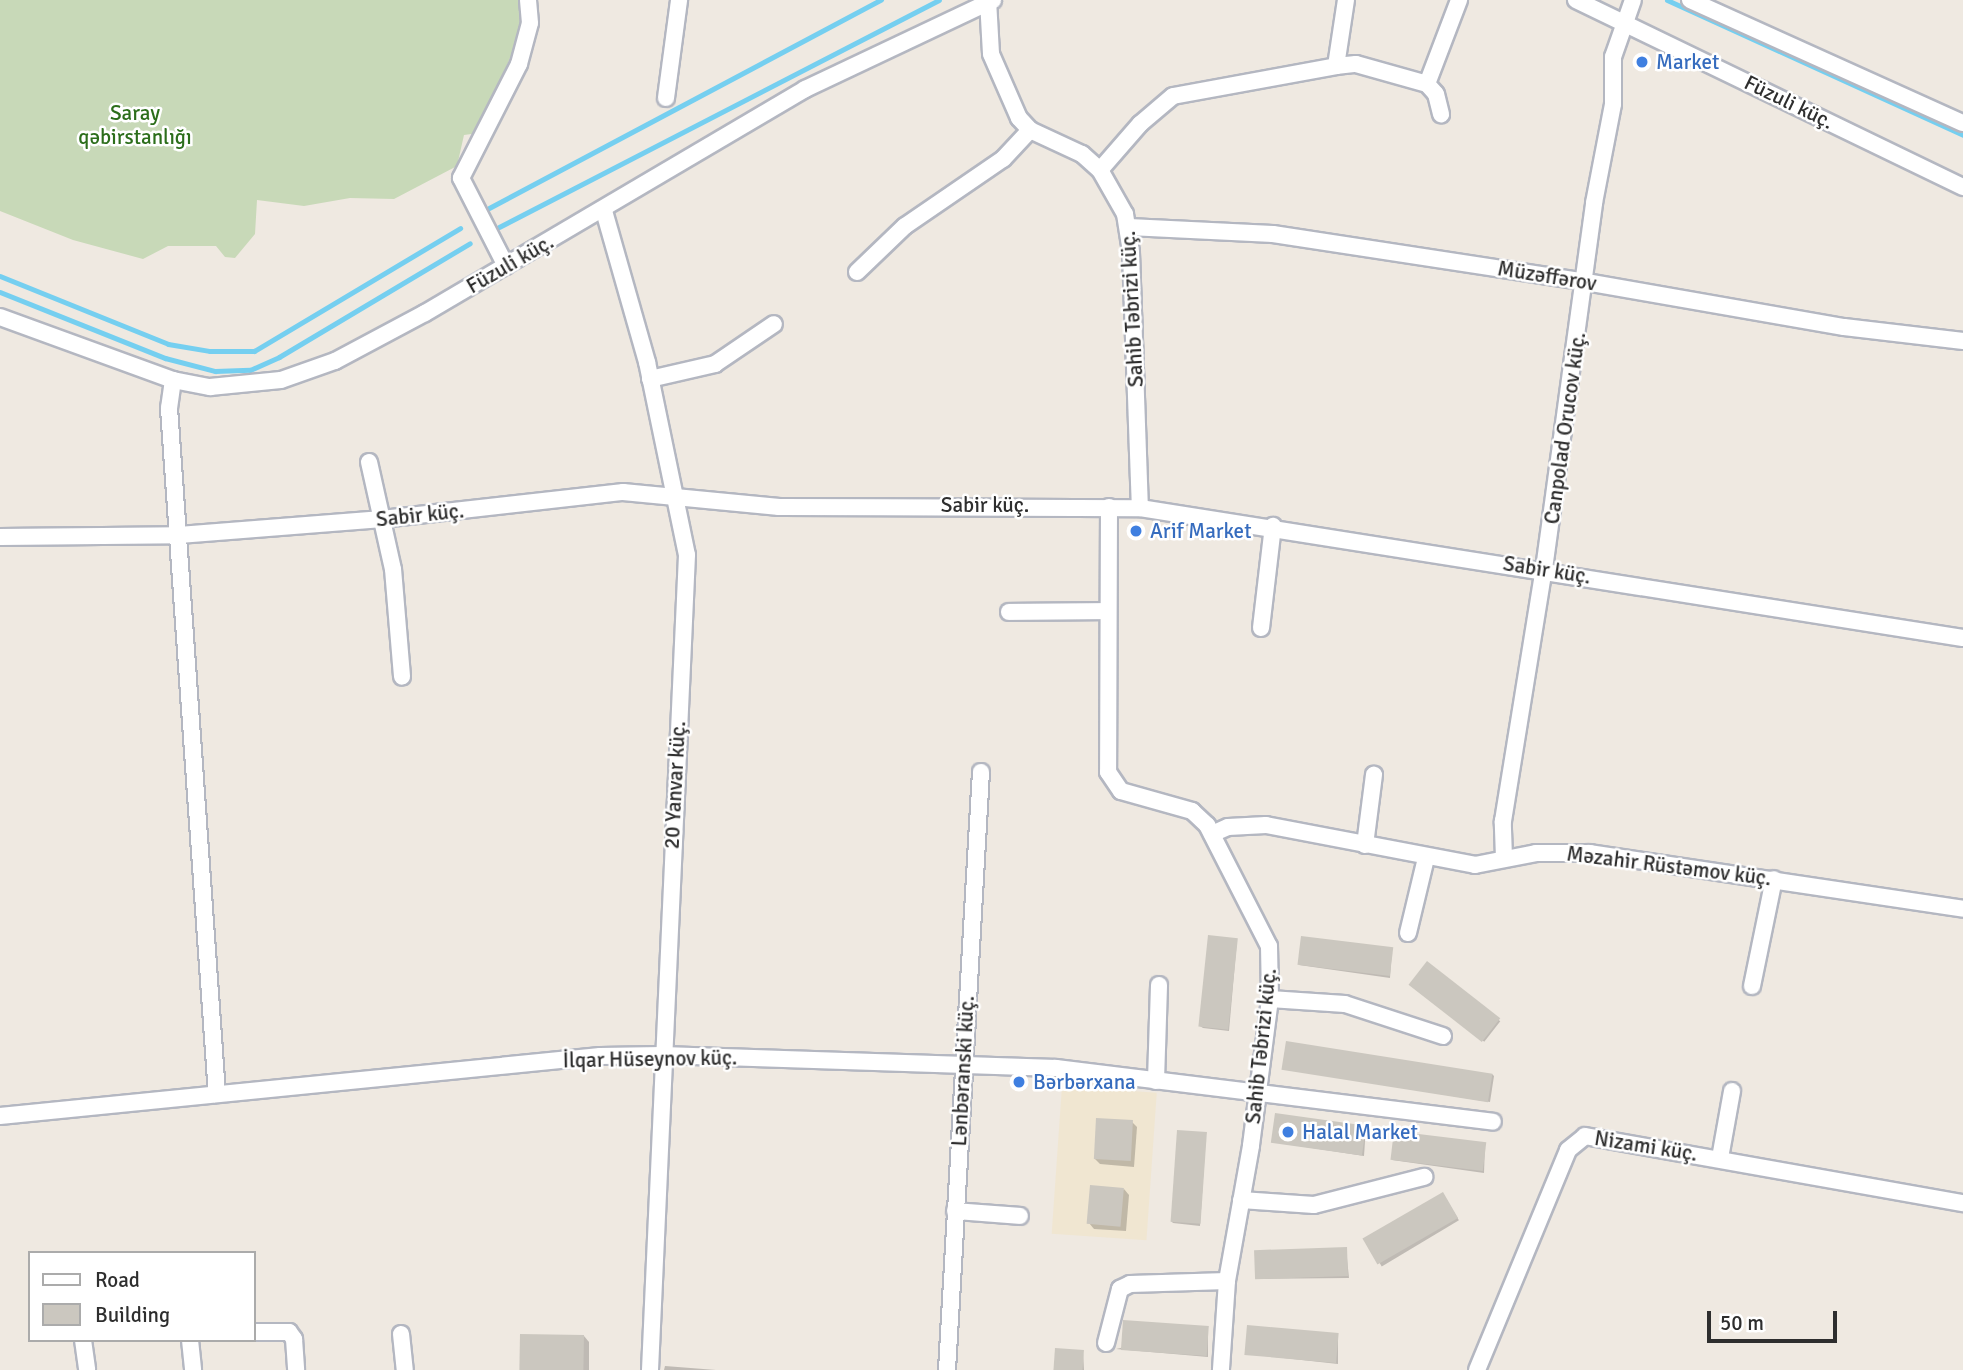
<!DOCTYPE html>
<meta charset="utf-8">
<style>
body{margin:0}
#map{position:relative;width:1963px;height:1370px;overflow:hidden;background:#efe9e1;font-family:Signika,sans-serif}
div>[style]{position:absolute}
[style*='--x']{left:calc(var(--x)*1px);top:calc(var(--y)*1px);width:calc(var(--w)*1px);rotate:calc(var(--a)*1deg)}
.education>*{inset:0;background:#f0e6d1;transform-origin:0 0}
.cemetery>*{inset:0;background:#c8d9b8}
.shadow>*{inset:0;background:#0003;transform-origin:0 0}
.stream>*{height:5px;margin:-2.5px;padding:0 2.5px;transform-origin:2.5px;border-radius:2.5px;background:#75cff0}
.building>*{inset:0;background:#cbc7bf;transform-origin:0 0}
.roads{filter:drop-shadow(2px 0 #b4b7c1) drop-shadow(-2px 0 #b4b7c1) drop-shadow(0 2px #b4b7c1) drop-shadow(0 -2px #b4b7c1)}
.street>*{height:16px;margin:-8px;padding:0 8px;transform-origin:8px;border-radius:8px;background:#fff}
.dots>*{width:19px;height:19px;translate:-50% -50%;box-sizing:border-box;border:4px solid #fff;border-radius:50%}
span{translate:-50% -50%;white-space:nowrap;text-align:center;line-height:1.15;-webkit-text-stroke:5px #fff;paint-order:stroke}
.shop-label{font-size:21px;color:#366cbe}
.left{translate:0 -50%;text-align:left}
.street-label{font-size:21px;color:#2e2e2e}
.park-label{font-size:21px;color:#2c6e1b}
.legend{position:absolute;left:28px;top:1251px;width:228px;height:91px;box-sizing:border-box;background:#fff;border:2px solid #ababab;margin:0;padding:9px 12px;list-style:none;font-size:21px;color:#2e2e2e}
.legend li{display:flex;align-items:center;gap:14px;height:35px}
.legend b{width:35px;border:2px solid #ababab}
.scale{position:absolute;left:1707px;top:1311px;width:130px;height:32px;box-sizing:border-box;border:4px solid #2e2e2e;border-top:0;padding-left:9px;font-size:21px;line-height:24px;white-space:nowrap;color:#2e2e2e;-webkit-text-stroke:5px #fff;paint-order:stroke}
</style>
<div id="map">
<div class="education">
<div style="left:1062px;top:1086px;width:95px;height:148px;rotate:4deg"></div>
</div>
<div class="cemetery">
<div style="clip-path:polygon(0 0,523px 0,524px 24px,479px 133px,464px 135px,457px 166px,394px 199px,350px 198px,304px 206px,257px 200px,255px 234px,235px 258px,225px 257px,216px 246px,168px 246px,143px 259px,73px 240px,0 211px)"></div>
</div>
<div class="shadow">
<div style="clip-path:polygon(1237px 940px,1229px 1031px,1203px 1028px,1200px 1026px)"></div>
<div style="clip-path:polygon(1392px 950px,1390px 978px,1299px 965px)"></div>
<div style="left:1427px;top:964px;width:93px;height:26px;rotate:38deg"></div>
<div style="clip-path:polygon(1284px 1069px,1492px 1074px,1494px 1076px,1490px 1102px)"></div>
<div style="clip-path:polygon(1132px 1122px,1137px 1127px,1134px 1167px,1100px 1164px,1095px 1159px)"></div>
<div style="clip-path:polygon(1366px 1127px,1364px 1156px,1273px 1142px)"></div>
<div style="clip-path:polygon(1206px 1134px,1200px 1226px,1173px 1223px,1171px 1221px)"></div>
<div style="clip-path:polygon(1485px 1145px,1484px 1173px,1392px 1160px)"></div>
<div style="clip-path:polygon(1124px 1189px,1129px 1195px,1126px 1231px,1094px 1229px,1089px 1223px)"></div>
<div style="left:1445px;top:1197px;width:27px;height:90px;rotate:59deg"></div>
<div style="clip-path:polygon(1346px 1249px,1349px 1278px,1257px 1279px)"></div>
<div style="clip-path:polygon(1208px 1328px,1208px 1357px,1116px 1349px)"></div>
<div style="clip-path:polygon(1338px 1335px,1338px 1364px,1246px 1354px)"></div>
<div style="clip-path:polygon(584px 1336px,589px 1342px,589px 1370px,521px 1370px)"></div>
<div style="clip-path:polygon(1083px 1352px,1084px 1370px,1055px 1370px)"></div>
<div style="clip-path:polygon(665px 1366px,716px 1370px,664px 1370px)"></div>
</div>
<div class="stream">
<div style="--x:1667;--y:0;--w:325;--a:24.5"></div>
<div style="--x:489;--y:208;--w:444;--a:-28"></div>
<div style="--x:499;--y:227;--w:495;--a:-27.3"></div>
<div style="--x:0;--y:276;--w:181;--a:22"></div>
<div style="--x:168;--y:344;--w:43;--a:9.5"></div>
<div style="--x:210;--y:351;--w:44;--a:0"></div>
<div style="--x:254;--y:351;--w:240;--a:-30.8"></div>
<div style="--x:0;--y:292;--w:178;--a:21.8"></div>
<div style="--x:165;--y:358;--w:52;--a:14.6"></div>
<div style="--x:215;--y:371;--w:35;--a:-2"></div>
<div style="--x:250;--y:370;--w:32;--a:-24"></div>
<div style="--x:279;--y:357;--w:222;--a:-30.8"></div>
</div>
<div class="building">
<div style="left:1208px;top:935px;width:30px;height:92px;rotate:6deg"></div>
<div style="left:1301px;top:936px;width:93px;height:29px;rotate:7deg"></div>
<div style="left:1427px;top:961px;width:93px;height:30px;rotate:38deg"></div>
<div style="left:1286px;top:1041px;width:209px;height:29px;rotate:9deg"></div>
<div style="left:1275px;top:1113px;width:92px;height:30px;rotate:8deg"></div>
<div style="left:1096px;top:1118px;width:37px;height:41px;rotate:3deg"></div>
<div style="left:1177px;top:1130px;width:30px;height:92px;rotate:4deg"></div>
<div style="left:1394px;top:1131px;width:93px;height:29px;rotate:7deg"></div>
<div style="left:1090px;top:1185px;width:34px;height:39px;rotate:5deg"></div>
<div style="left:1443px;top:1192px;width:30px;height:93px;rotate:60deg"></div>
<div style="left:1347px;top:1247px;width:29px;height:93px;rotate:88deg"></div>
<div style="left:1123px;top:1320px;width:86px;height:30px;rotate:4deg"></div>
<div style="left:1247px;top:1325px;width:92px;height:30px;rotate:5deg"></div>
<div style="left:520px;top:1334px;width:64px;height:36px;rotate:1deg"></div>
<div style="left:1055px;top:1348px;width:29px;height:22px;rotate:4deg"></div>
</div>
<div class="roads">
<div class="street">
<div style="--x:988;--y:0;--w:54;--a:86.8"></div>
<div style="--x:991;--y:54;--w:70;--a:66.4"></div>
<div style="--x:1019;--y:118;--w:16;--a:47"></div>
<div style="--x:1030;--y:130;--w:57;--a:24.8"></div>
<div style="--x:1082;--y:154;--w:24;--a:42"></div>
<div style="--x:1100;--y:170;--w:51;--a:60.4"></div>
<div style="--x:1125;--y:214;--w:39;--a:81"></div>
<div style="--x:1131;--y:253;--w:255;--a:88"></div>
<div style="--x:1576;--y:0;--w:430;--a:25.8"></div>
<div style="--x:1690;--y:0;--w:299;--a:24.3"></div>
<div style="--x:1336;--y:66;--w:67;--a:-81.4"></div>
<div style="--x:1427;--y:84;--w:90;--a:-69.1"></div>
<div style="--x:666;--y:98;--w:99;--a:-82.4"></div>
<div style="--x:1100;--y:170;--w:61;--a:-49"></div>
<div style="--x:1140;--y:124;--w:43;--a:-40.3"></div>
<div style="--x:1173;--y:96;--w:166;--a:-10.4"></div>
<div style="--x:1336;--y:66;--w:20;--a:-6"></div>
<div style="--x:1356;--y:64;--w:74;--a:15.7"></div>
<div style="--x:1427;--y:84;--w:13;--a:48"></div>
<div style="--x:1436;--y:94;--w:21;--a:76"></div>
<div style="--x:604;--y:211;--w:157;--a:74.1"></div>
<div style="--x:647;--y:362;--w:197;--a:78.3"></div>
<div style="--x:687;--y:555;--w:816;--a:92.6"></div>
<div style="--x:1129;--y:227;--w:144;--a:2.8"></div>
<div style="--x:1273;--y:234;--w:317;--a:8.7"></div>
<div style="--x:1586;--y:282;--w:262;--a:9.9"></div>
<div style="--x:1844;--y:327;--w:120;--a:6.7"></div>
<div style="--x:506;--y:266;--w:99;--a:-117.1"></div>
<div style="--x:461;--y:178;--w:128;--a:-63"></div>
<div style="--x:519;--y:64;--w:42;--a:-75"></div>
<div style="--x:530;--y:23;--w:23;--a:-95"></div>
<div style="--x:857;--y:272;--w:66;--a:-43.8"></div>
<div style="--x:905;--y:226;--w:119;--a:-34.4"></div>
<div style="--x:1003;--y:159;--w:40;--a:-47"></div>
<div style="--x:0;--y:317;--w:184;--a:20"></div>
<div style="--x:173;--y:380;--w:38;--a:11"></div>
<div style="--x:210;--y:387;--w:71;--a:-5.6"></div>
<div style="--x:281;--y:380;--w:57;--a:-19.4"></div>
<div style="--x:335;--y:361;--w:102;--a:-28.1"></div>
<div style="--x:425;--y:313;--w:441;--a:-30.5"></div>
<div style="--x:805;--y:89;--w:208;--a:-25.3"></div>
<div style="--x:650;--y:379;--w:67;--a:-13"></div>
<div style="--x:715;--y:364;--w:71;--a:-34.1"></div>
<div style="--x:173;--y:380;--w:28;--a:98"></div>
<div style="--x:169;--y:408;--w:688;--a:86"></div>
<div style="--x:369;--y:462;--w:110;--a:77.4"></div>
<div style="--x:393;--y:569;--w:108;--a:85.2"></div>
<div style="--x:1109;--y:507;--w:265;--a:90.2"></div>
<div style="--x:1108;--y:772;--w:23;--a:56"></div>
<div style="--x:1121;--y:791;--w:74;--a:15.7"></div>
<div style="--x:1192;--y:811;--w:21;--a:43"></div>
<div style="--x:1207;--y:825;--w:136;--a:62.9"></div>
<div style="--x:1269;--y:946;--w:53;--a:88.9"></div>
<div style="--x:1270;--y:999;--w:148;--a:97.4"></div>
<div style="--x:1251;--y:1146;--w:137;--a:100.1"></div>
<div style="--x:1227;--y:1281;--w:89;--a:93.9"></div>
<div style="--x:0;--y:537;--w:179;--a:-0.6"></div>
<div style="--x:179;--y:535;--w:204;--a:-4.5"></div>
<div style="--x:382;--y:519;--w:243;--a:-6.4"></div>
<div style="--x:623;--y:492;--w:157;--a:5.5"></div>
<div style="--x:779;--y:507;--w:361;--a:0.2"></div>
<div style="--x:1140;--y:508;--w:833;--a:8.98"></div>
<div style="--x:1009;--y:612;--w:98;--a:-0.6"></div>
<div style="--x:1261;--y:628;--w:103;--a:-83.3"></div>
<div style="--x:1212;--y:834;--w:17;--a:-24"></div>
<div style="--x:1228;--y:827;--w:38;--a:-3"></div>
<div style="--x:1266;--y:825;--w:213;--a:10.8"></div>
<div style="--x:1475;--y:865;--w:62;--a:-11.1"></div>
<div style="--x:1536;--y:853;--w:54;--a:0"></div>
<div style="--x:1590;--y:853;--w:377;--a:8.5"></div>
<div style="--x:1365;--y:845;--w:71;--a:-82.7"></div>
<div style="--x:1504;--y:858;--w:37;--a:-92"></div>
<div style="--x:1503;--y:821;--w:255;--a:-80.8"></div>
<div style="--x:1544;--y:569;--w:369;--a:-82.2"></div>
<div style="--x:1594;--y:203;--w:101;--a:-79.1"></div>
<div style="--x:1613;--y:104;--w:47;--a:-90"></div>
<div style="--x:1613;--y:57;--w:60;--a:-70.7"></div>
<div style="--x:1408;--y:933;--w:77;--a:-76.5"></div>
<div style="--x:1752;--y:986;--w:109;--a:-78.4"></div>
<div style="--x:1270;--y:999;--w:75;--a:3.8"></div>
<div style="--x:1345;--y:1004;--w:103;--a:18.1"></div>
<div style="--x:1156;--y:1081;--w:96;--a:-88.2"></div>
<div style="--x:0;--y:1116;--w:603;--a:-5.71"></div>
<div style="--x:600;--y:1056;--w:63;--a:-0.9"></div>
<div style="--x:663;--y:1055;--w:393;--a:1.9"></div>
<div style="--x:1056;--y:1068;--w:440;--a:7"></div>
<div style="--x:1720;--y:1158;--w:68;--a:-79.8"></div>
<div style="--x:1241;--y:1200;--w:73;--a:3.9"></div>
<div style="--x:1314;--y:1205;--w:114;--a:-14.3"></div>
<div style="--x:955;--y:1211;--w:65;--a:4.4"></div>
<div style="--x:254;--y:1332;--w:35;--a:0"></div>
<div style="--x:289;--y:1332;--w:9;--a:54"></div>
<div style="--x:294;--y:1339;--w:31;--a:86"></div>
<div style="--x:401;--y:1334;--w:36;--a:84"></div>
<div style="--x:83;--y:1340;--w:30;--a:82"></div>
<div style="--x:190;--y:1340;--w:30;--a:84"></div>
<div style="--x:1106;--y:1343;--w:56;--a:-75.5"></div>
<div style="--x:1120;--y:1289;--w:11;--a:-27"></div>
<div style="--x:1130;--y:1284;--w:97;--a:-1.8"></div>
<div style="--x:947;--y:1370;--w:599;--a:-86.75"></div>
<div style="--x:1477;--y:1370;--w:238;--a:-67.5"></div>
<div style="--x:1568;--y:1150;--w:22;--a:-39"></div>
<div style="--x:1585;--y:1136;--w:384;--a:10.1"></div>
</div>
</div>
<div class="dots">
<div style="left:1642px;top:62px;background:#3f7fe0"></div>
<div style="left:1136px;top:531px;background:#3f7fe0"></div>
<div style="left:1019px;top:1082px;background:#3f7fe0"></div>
<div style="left:1288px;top:1132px;background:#3f7fe0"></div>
</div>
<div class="shop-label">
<span class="left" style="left:1656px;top:62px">Market</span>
<span class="left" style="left:1150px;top:531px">Arif Market</span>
<span class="left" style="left:1033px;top:1082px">Bərbərxana</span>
<span class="left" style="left:1302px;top:1132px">Halal Market</span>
</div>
<div class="street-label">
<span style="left:1789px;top:102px;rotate:26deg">Füzuli küç.</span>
<span style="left:510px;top:264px;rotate:-30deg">Füzuli küç.</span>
<span style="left:1547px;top:276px;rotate:9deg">Müzəffərov</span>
<span style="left:1132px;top:309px;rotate:-93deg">Sahib Təbrizi küç.</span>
<span style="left:1565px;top:428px;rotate:-82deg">Canpolad Orucov küç.</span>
<span style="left:985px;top:505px">Sabir küç.</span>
<span style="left:420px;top:515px;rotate:-6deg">Sabir küç.</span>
<span style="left:1547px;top:570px;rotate:9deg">Sabir küç.</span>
<span style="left:675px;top:785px;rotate:-87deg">20 Yanvar küç.</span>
<span style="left:1669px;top:866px;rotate:7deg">Məzahir Rüstəmov küç.</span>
<span style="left:1261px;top:1046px;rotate:-84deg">Sahib Təbrizi küç.</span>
<span style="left:650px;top:1059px;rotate:-1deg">İlqar Hüseynov küç.</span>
<span style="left:963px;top:1071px;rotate:-87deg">Lənbəranski küç.</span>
<span style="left:1646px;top:1146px;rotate:9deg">Nizami küç.</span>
</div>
<div class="park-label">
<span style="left:135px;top:125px">Saray<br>qəbirstanlığı</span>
</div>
<ul class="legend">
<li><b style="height:9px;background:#fff"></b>Road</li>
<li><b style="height:19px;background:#cbc7bf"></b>Building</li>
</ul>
<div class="scale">50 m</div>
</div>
